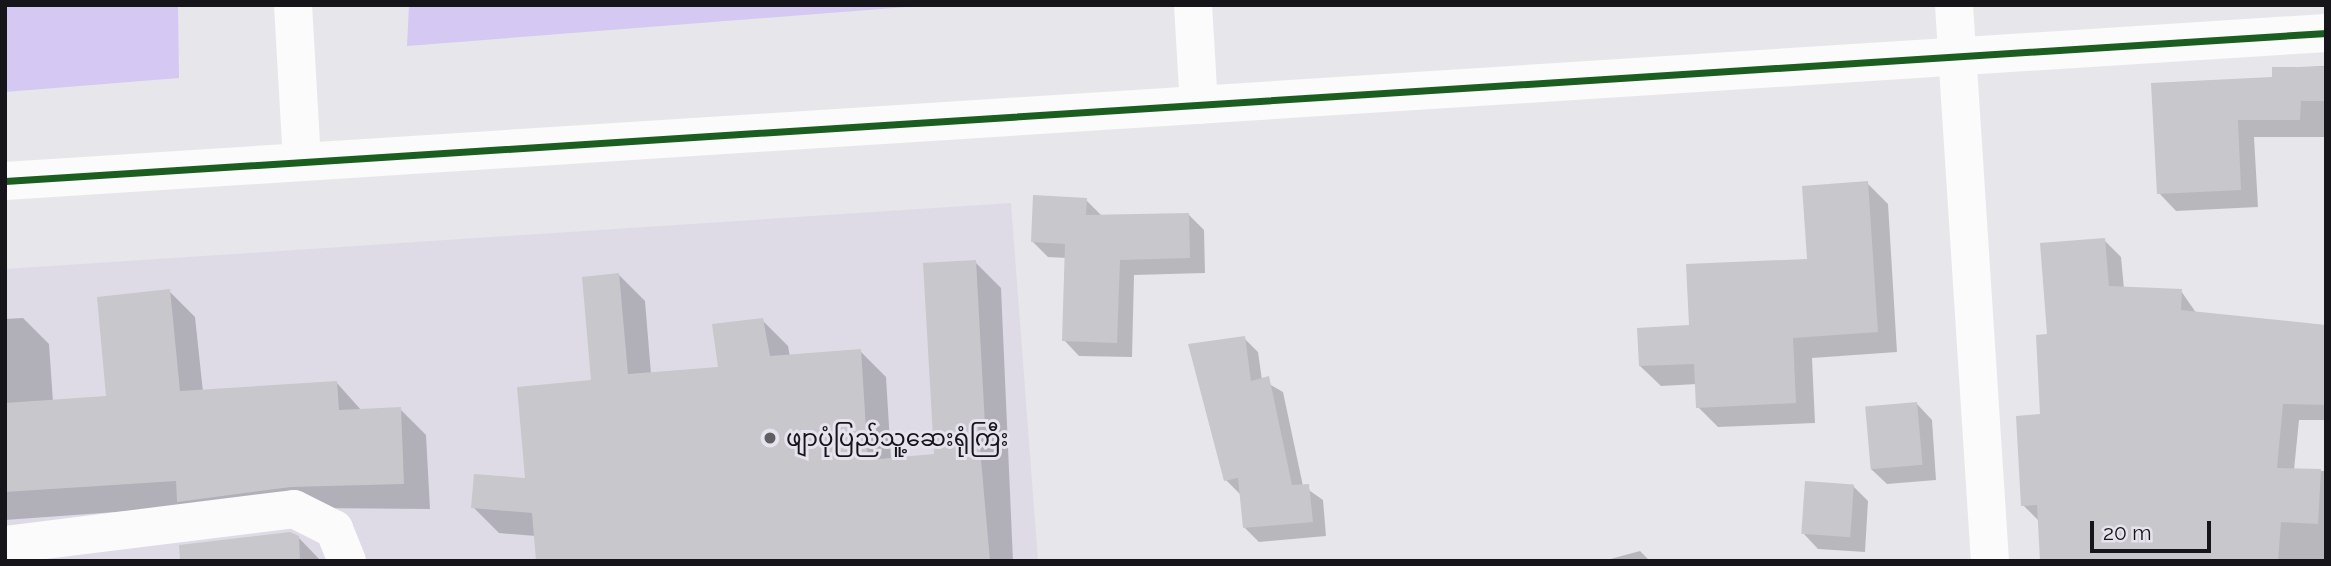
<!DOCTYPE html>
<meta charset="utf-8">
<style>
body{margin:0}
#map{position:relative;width:2331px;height:566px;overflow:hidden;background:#e7e6eb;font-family:Raleway,"Noto Sans Myanmar",sans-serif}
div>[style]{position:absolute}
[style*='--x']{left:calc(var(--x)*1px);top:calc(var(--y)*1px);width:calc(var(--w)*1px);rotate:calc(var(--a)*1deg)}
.built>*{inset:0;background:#dedbe7}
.water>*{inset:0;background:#d5c8f3}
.shadow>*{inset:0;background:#0003}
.building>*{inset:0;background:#c8c7cc;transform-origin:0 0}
.minor>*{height:38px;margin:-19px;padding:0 19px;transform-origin:19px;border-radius:19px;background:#fbfbfc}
.cycleway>*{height:7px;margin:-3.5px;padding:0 3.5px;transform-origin:3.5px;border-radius:3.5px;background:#1b5e20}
.dots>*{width:19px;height:19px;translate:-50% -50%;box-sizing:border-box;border:4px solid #e6e3ee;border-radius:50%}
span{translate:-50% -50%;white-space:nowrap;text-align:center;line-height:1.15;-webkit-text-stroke:6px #e6e3ee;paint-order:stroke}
.poi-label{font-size:23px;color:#161519}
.left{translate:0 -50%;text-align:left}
.frame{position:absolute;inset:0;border:7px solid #161519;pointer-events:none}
.scale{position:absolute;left:2090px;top:521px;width:121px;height:32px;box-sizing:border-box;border:4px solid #161519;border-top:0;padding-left:9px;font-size:21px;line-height:24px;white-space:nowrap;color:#161519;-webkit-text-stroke:5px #e6e3ee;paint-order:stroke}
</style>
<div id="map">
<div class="built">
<div style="clip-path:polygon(1011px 203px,1038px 561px,5px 561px,5px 269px)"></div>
</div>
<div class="water">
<div style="clip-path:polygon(5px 5px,178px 5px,179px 78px,5px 92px)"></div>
<div style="clip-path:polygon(409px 5px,932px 5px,407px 46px)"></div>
</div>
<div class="shadow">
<div style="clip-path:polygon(2326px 66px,2326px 137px,2254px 137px,2258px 207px,2176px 211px,2159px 193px,2274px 78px,2274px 68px)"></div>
<div style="clip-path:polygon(1867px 183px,1888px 204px,1897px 352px,1812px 358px,1815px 423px,1718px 427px,1698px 407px,1697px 384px,1661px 386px,1640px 366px,1690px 326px,1809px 261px)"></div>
<div style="clip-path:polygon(1086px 200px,1102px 216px,1188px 214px,1204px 230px,1205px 273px,1134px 275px,1132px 357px,1079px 356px,1064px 340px,1067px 258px,1048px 257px,1033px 242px)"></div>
<div style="clip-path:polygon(2104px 240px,2121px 257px,2124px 289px,2181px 291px,2197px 314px,2324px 327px,2326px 302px,2326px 420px,2299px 420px,2294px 470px,2326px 471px,2326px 561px,2042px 561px,2040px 522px,2023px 505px,2042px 416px,2049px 336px)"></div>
<div style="clip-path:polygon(975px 262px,1001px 288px,1013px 561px,538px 561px,536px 536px,499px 533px,473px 507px,527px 480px,593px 382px,619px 275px,645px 301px,651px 374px,720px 368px,762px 320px,788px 346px,790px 357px,860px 351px,886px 377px,891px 459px,935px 455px)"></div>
<div style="clip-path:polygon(169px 291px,195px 317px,203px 392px,336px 382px,362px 411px,400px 409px,426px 435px,430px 509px,185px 507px,5px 520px,5px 319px,23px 318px,49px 344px,53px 402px,108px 398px)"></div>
<div style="clip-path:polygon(1244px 338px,1258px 352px,1262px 380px,1283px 392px,1303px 486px,1323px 500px,1326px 536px,1259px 542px,1245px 528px,1240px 494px,1226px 480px)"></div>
<div style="clip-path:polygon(1917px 404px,1932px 420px,1936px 480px,1887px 484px,1871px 469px)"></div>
<div style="clip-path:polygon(1853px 486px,1868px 501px,1865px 552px,1818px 549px,1803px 533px)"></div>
<div style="clip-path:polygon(298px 537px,321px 561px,181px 561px)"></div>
<div style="clip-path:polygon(1640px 551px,1650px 561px,1603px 561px)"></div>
</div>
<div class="building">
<div style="clip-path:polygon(2272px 67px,2326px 67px,2326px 101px,2301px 101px,2300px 120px,2238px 120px,2241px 190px,2157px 194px,2151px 83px,2272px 77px)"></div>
<div style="clip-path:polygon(1868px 181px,1878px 332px,1793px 338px,1796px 403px,1696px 408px,1694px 364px,1639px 366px,1637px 328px,1689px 325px,1686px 264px,1807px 259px,1802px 186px)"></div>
<div style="clip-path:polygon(1033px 195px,1087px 198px,1086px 215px,1189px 213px,1190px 258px,1120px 260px,1117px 343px,1062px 341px,1065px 244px,1031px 242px)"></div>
<div style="clip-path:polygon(2105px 238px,2109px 286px,2182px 289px,2181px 310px,2326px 325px,2326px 405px,2283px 404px,2277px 468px,2321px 469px,2318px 524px,2281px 522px,2278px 561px,2040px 561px,2037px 505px,2021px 506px,2016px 416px,2040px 414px,2036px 335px,2047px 334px,2040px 243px)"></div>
<div style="clip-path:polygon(976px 260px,985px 425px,978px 425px,990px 561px,536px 561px,532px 513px,471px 508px,474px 474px,525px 478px,517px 387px,591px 380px,582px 277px,619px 273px,628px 374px,718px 367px,712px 324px,763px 318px,770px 356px,861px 349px,868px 460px,934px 454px,923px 263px)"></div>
<div style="clip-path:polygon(170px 289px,180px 391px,337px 381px,339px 410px,401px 407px,404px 484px,291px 487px,177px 502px,176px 481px,5px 492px,5px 403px,106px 396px,97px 297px)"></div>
<div style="clip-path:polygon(1245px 336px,1251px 381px,1269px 376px,1292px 485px,1309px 484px,1313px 522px,1243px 528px,1238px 478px,1224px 481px,1188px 344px)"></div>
<div style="left:1917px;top:402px;width:63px;height:52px;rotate:85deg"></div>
<div style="left:1805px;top:481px;width:49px;height:53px;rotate:4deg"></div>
<div style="clip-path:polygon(290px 532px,299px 536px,300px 561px,180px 561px,179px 545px)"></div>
</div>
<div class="minor">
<div style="--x:293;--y:5;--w:157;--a:86.7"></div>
<div style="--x:1193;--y:5;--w:100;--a:86.6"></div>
<div style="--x:1954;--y:5;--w:557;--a:86.3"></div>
<div style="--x:5;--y:181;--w:2326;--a:-3.65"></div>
<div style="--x:5;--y:545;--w:291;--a:-7.1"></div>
<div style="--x:294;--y:509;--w:45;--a:26.6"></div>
<div style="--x:334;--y:529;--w:35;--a:68"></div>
</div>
<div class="cycleway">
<div style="--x:5;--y:181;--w:2326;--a:-3.65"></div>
</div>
<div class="dots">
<div style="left:770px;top:438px;background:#5f5e62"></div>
</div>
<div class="poi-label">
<span class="left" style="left:786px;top:438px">ဖျာပုံပြည်သူ့ဆေးရုံကြီး</span>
</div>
<div class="frame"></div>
<div class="scale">20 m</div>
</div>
